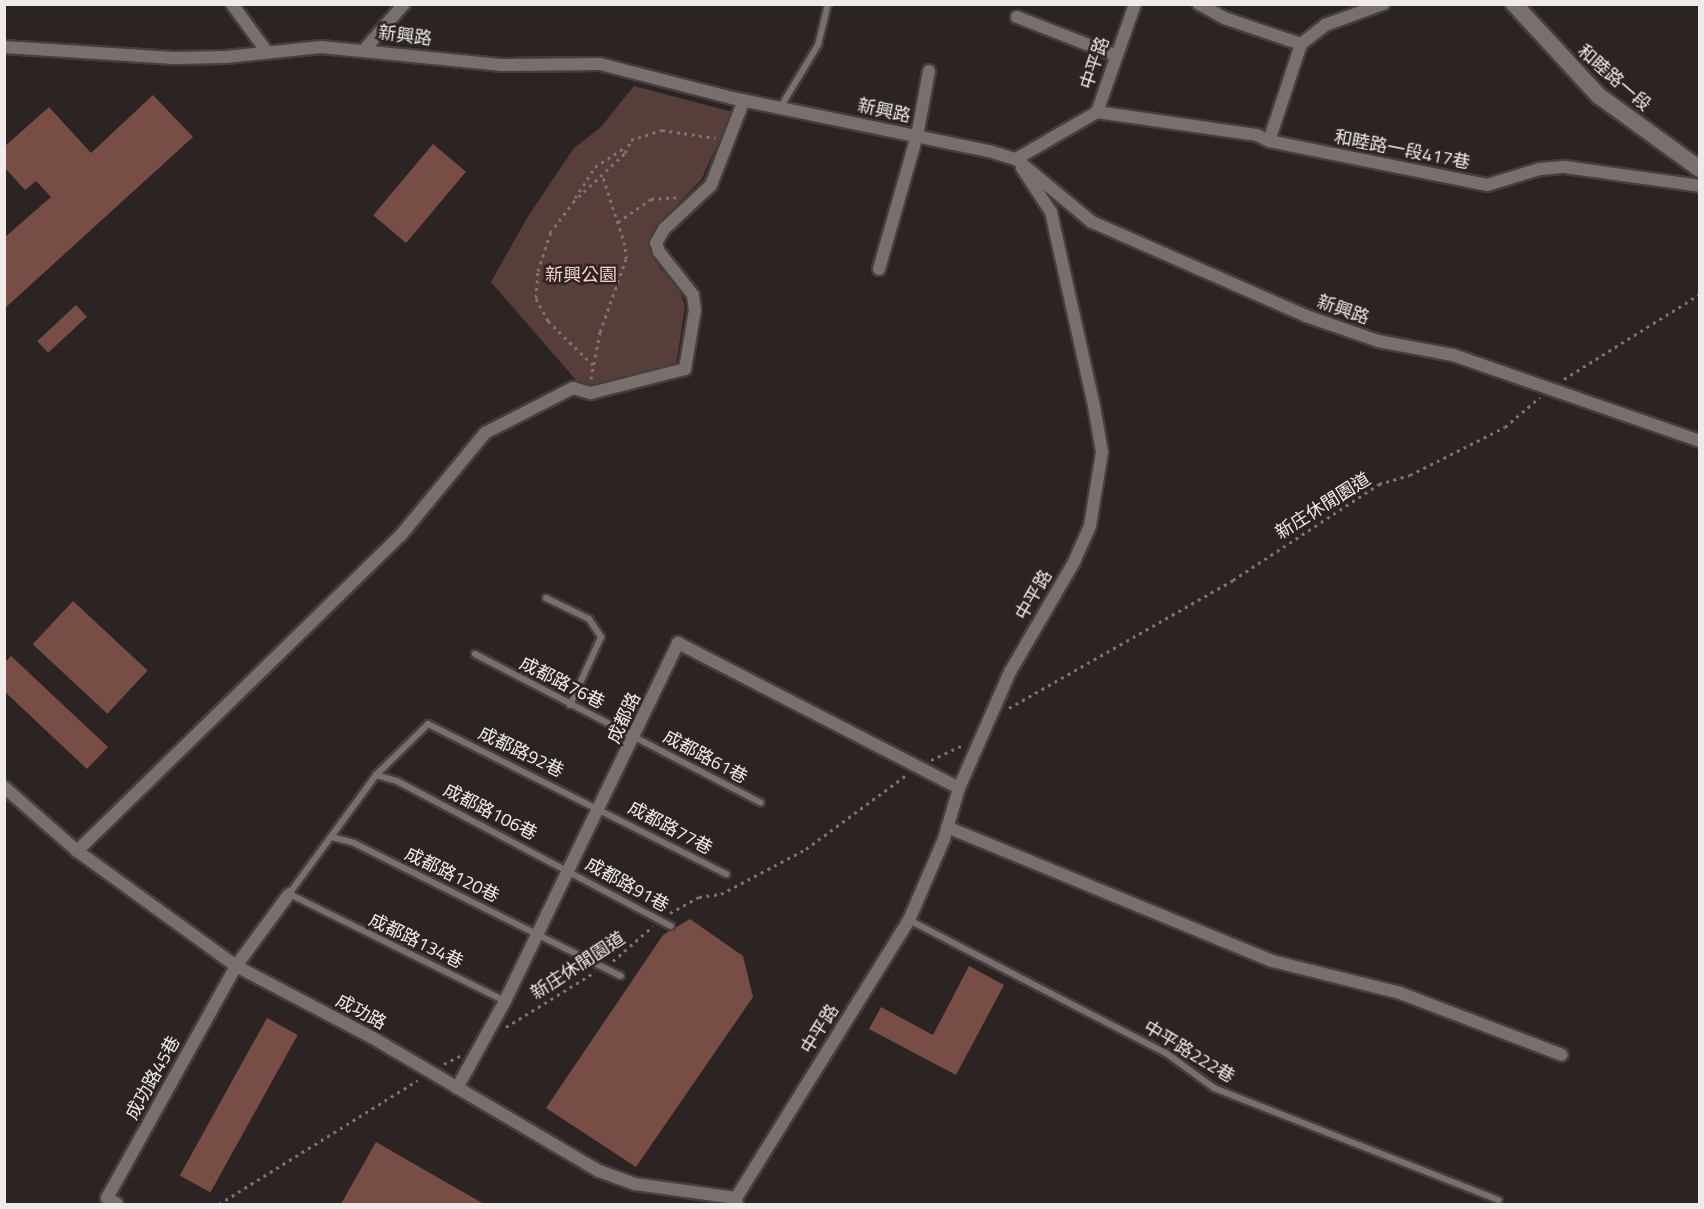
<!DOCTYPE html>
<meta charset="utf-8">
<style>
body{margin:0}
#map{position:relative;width:1704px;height:1209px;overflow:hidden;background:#2c2423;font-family:"Titillium Web","Noto Sans TC",sans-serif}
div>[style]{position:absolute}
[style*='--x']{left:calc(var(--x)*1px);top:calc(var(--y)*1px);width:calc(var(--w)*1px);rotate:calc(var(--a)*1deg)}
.green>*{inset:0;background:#583e3a}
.building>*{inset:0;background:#784d46;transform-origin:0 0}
.path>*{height:3px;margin-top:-1.5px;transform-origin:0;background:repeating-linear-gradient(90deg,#7b7473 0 3px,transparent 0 7.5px)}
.roads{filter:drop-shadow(2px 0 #443f3d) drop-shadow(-2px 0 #443f3d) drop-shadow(0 2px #443f3d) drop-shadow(0 -2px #443f3d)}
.lane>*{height:6px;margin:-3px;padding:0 3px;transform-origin:3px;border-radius:3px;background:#79706e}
.street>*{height:12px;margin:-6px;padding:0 6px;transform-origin:6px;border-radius:6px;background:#79706e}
.secondary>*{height:16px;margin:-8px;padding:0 8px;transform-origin:8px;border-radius:8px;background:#79706e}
span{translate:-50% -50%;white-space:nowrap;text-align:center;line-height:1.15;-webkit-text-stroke:5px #2c2423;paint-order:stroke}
.street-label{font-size:18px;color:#f0ebea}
.park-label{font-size:18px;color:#fecfc8}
.frame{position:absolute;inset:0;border:6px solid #f0ebea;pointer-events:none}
</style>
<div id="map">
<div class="green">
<div style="clip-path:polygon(634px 86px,733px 112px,701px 180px,655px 227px,651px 251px,661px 270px,676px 280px,685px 306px,676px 366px,582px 387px,491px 282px,527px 218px,574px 148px,600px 128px)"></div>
</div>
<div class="building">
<div style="clip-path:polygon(153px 95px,193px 137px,4px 309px,4px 238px,51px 197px,36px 181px,25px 190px,4px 167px,4px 147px,49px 107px,91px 153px)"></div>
<div style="left:433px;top:144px;width:43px;height:93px;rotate:40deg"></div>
<div style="left:76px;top:305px;width:16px;height:53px;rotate:47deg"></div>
<div style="left:73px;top:601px;width:102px;height:59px;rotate:43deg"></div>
<div style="clip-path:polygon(11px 656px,108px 747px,87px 769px,4px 691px,4px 663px)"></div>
<div style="clip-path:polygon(690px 919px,743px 956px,753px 997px,636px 1167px,546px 1108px,663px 935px)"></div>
<div style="clip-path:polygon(969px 966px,1004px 985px,956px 1075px,869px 1029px,881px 1007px,933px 1035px)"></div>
<div style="left:267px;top:1018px;width:35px;height:180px;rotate:29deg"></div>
<div style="clip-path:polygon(376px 1142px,416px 1165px,484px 1204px,341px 1204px)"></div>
</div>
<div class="path">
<div style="--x:575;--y:198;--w:37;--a:-57"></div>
<div style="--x:595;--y:167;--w:37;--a:-33"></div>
<div style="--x:618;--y:222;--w:40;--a:-34.9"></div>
<div style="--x:651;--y:199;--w:29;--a:-4"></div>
<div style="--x:593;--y:365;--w:63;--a:-135.6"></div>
<div style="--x:548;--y:321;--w:26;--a:-118"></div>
<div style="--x:536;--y:298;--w:27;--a:-86"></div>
<div style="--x:538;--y:271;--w:40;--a:-72"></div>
<div style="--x:550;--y:233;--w:39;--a:-53"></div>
<div style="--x:573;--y:202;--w:71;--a:-43.3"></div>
<div style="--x:625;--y:153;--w:14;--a:-65"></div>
<div style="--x:631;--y:140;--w:33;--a:-18"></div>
<div style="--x:662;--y:130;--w:54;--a:8.6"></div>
<div style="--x:591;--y:379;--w:48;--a:-79.2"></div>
<div style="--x:600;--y:332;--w:77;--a:-70.4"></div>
<div style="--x:626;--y:259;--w:14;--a:-94"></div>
<div style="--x:625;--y:245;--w:75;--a:-107.9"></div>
<div style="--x:1564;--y:379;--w:160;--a:-32"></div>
<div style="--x:1009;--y:708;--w:258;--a:-29.7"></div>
<div style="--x:1233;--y:580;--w:175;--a:-33.3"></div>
<div style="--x:1379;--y:484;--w:32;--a:-16"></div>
<div style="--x:1410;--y:475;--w:106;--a:-26.8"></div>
<div style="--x:1505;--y:427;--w:46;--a:-40.6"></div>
<div style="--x:931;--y:760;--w:35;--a:-25"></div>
<div style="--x:670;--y:913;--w:33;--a:-29"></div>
<div style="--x:699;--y:897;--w:22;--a:-8"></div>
<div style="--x:721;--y:894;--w:96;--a:-27.9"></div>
<div style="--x:806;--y:849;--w:123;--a:-36.4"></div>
<div style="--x:613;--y:961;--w:53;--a:-41.2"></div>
<div style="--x:506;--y:1027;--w:105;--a:-31.7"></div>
<div style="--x:444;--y:1064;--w:18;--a:-27"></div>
<div style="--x:219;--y:1204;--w:234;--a:-31.9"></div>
</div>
<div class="roads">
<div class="lane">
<div style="--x:780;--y:108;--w:74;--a:-58.9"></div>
<div style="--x:818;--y:45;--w:42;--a:-76.3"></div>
<div style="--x:546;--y:598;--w:48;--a:26"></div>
<div style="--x:589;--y:619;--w:22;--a:56"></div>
<div style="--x:601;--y:637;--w:75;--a:114.5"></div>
<div style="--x:475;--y:654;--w:322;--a:27.5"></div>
<div style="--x:376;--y:775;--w:22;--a:16"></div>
<div style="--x:397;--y:781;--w:310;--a:27.9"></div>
<div style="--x:332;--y:837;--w:23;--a:15"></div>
<div style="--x:354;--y:843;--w:298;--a:26.5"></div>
<div style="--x:909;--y:920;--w:289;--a:27.4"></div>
<div style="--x:1166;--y:1053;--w:59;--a:36.1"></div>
<div style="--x:1214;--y:1088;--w:306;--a:21.5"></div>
<div style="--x:505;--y:1001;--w:241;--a:-153.6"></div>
<div style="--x:289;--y:894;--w:147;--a:-53.8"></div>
<div style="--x:376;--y:775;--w:73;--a:-44.4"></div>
<div style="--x:428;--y:724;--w:334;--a:26.7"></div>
</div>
<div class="street">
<div style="--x:232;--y:4;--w:59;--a:53.9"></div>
<div style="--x:1199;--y:4;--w:29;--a:29"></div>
<div style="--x:1224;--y:18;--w:81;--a:18.7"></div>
<div style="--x:1017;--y:17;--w:107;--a:21.3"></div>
<div style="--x:4;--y:47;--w:170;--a:3.7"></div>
<div style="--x:174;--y:58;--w:52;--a:-1.1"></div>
<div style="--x:226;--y:57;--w:96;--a:-6"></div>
<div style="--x:321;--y:47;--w:180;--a:5.7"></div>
<div style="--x:500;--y:65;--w:100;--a:-0.6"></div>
<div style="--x:600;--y:64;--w:136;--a:14.4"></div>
<div style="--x:732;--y:98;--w:262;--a:11.7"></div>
<div style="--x:989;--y:151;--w:28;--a:17"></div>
<div style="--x:1016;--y:159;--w:99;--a:39.7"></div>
<div style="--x:1092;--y:222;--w:234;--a:23.7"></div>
<div style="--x:1306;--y:316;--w:76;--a:19.1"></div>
<div style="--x:1378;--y:341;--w:76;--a:10.6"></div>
<div style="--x:1453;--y:355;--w:262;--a:19.2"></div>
<div style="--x:365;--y:49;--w:60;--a:-49.1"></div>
<div style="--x:1097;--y:112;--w:162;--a:8.2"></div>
<div style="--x:1257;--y:135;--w:13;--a:27"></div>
<div style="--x:1269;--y:141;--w:222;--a:11.4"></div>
<div style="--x:1487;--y:185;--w:55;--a:-16.8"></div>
<div style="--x:1540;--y:169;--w:25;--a:-5"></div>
<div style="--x:1565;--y:167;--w:136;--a:8"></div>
<div style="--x:1269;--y:141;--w:102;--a:-71.7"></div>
<div style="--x:1301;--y:44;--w:31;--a:-38"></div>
<div style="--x:1325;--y:25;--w:62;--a:-19.9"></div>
<div style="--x:1016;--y:159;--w:94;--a:-30.1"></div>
<div style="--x:1097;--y:112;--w:114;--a:-70.6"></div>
<div style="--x:879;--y:269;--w:138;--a:-74.1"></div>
<div style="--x:917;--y:136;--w:66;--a:-79.5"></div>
<div style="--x:4;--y:787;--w:97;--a:41.2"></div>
<div style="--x:77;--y:851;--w:196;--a:35.9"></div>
<div style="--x:236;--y:966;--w:155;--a:27.7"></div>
<div style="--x:373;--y:1038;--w:262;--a:30.5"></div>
<div style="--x:599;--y:1171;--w:38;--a:20"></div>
<div style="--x:635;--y:1184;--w:102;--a:7.9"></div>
<div style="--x:947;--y:827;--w:352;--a:22.4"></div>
<div style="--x:1272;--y:961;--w:132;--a:14"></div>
<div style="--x:1400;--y:993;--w:173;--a:20.9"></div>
<div style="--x:77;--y:851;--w:453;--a:-44.3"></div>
<div style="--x:401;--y:535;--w:132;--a:-50.5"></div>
<div style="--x:485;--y:433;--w:99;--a:-27.1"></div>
<div style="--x:573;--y:388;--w:19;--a:16"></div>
<div style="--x:591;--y:393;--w:97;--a:-14.3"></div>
<div style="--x:685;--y:369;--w:60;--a:-80.4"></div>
<div style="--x:695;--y:310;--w:15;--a:-98"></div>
<div style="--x:693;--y:295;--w:55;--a:-128.3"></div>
<div style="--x:659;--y:252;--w:9;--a:-108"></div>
<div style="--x:656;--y:243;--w:16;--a:-60"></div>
<div style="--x:664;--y:229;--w:64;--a:-43.1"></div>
<div style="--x:711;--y:185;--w:91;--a:-68.8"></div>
<div style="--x:457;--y:1088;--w:99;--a:-61.1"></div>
<div style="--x:505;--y:1001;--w:398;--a:-64.2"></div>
<div style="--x:678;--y:643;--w:316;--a:27.3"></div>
<div style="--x:117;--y:1204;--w:12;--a:-149"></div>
<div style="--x:107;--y:1198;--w:265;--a:-60.9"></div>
<div style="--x:236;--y:966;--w:89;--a:-53.6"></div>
<div style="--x:737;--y:1204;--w:6;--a:-99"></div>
<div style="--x:736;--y:1198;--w:327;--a:-58.1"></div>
<div style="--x:909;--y:920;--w:88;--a:-66.6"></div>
<div style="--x:944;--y:839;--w:53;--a:-73.6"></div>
<div style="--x:959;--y:788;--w:127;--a:-66.3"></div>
<div style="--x:1010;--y:672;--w:127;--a:-59.8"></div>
<div style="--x:1074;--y:562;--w:39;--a:-66"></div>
<div style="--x:1090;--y:526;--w:75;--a:-80.8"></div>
<div style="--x:1102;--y:452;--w:47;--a:-99.9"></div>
<div style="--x:1094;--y:406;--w:199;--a:-102.5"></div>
<div style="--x:1051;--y:212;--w:53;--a:-123.4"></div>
</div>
<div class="secondary">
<div style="--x:1514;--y:4;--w:125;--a:47.3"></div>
<div style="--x:1599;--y:96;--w:125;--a:35.9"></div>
</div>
</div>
<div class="street-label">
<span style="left:405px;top:36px;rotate:7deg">新興路</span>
<span style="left:1095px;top:63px;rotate:-71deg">中平路</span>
<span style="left:1614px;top:78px;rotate:41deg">和睦路一段</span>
<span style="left:884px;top:111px;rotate:12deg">新興路</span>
<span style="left:1402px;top:150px;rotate:11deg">和睦路一段417巷</span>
<span style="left:1343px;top:310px;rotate:19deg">新興路</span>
<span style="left:1323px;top:506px;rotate:-32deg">新庄休閒園道</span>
<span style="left:1034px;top:595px;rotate:-60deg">中平路</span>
<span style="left:562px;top:683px;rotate:27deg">成都路76巷</span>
<span style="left:624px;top:718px;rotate:-65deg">成都路</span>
<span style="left:521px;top:752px;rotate:26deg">成都路92巷</span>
<span style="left:705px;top:757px;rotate:28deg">成都路61巷</span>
<span style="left:490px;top:812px;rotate:27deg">成都路106巷</span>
<span style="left:670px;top:828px;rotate:28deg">成都路77巷</span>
<span style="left:452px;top:875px;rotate:26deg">成都路120巷</span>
<span style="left:627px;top:885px;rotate:29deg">成都路91巷</span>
<span style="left:416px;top:941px;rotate:26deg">成都路134巷</span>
<span style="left:578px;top:966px;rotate:-33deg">新庄休閒園道</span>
<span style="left:361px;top:1012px;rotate:28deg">成功路</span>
<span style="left:820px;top:1029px;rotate:-58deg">中平路</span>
<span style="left:1189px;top:1052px;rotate:31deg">中平路222巷</span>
<span style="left:153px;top:1078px;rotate:-61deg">成功路45巷</span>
</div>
<div class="park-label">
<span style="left:581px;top:275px">新興公園</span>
</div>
<div class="frame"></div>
</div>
